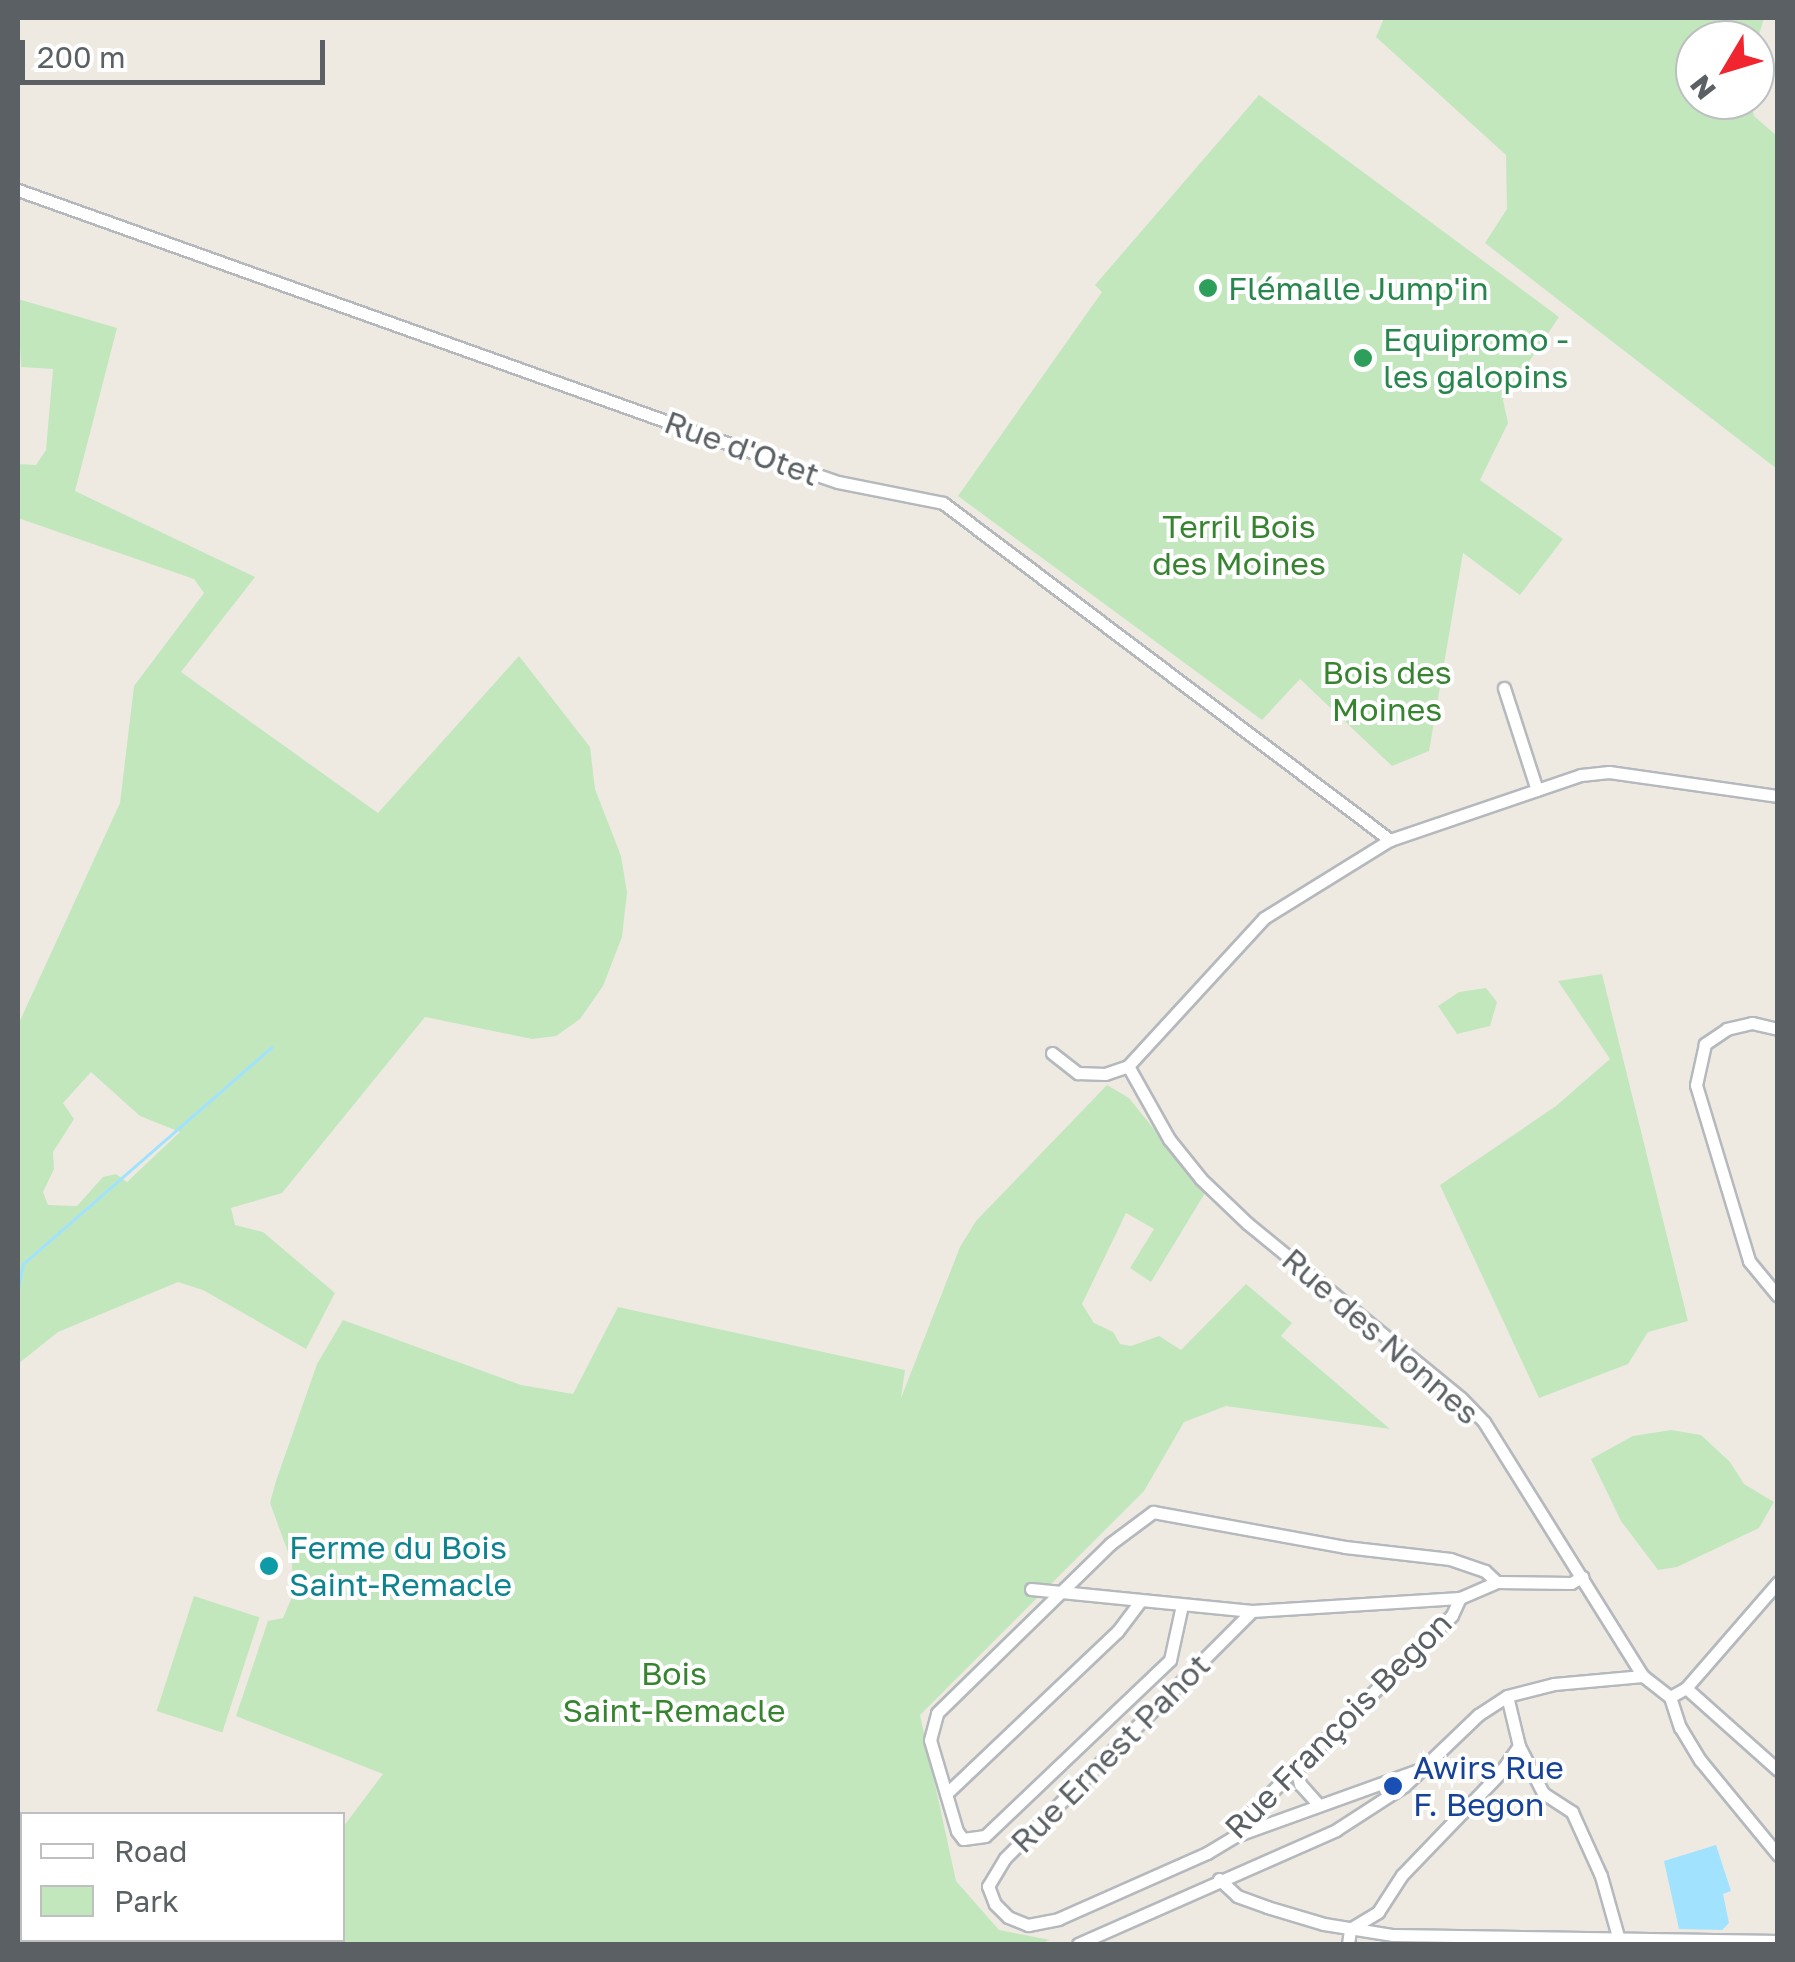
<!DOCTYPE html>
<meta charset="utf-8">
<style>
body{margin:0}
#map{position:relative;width:1795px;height:1962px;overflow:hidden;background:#eeeae2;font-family:"Golos Text",sans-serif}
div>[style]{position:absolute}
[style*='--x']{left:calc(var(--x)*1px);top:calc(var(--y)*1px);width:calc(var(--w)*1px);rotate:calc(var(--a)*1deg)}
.green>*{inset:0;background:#c2e7bd;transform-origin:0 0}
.water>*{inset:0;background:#a1e2ff}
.stream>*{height:2.5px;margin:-1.25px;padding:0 1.25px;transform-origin:1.25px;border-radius:1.25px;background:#a1e2ff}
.roads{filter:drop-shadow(2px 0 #b5b9bd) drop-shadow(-2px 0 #b5b9bd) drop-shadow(0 2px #b5b9bd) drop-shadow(0 -2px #b5b9bd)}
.minor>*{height:11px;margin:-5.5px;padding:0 5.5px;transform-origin:5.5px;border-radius:5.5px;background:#fff}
.dots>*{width:28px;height:28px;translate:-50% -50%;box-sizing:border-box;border:5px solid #fff;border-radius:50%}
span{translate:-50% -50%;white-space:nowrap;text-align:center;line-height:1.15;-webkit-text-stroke:8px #fff;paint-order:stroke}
.leisure-label{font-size:32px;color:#27864d}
.left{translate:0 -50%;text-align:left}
.street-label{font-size:32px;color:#5a6063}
.park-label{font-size:32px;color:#378430}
.culture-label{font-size:32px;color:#0d838f}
.transit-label{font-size:32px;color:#164399}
.frame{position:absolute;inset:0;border:20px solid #5a6063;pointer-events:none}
.legend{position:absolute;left:20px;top:1812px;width:325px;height:130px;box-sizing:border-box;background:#fff;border:2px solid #bdbfc1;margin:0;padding:12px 18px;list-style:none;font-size:30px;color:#5a6063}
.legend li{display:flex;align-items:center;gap:20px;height:50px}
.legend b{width:50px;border:2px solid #bdbfc1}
.north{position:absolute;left:1675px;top:20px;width:100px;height:100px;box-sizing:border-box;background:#fff;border:2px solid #bdbfc1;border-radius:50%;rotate:232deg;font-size:28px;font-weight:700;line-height:40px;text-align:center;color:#5a6063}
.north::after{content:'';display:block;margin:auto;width:35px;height:45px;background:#f02530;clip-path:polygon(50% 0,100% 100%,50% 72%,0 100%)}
.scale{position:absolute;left:20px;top:40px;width:305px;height:45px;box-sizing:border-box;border:5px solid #5a6063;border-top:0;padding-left:12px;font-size:30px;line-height:35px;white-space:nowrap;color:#5a6063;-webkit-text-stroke:8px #fff;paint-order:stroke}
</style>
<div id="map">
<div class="green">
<div style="clip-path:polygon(1384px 18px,1764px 18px,1755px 48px,1755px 40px,1695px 40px,1695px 100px,1750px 100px,1754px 116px,1777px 136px,1777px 469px,1485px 243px,1507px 209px,1506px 155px,1376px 37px)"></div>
<div style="clip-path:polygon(1259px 95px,1559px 317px,1503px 400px,1508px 423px,1480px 480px,1563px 539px,1520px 595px,1463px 553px,1429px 751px,1392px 766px,1300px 679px,1262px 720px,958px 496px,1102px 292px,1095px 285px)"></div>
<div style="clip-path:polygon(evenodd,18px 299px,117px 328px,75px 491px,255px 577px,181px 672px,378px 813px,519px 656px,590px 747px,595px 789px,621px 856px,627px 892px,622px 937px,603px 986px,580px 1019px,556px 1036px,532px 1039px,425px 1017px,282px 1193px,231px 1208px,235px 1225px,263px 1232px,335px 1293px,306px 1349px,203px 1290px,178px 1282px,58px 1332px,18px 1364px,18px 1025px,120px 803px,134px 686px,204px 593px,194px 579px,18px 518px,18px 464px,36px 465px,46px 450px,53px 369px,21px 367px,18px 299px,91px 1072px,140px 1116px,180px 1132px,127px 1182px,116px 1174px,103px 1177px,77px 1206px,48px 1205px,43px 1192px,54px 1169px,53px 1152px,74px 1119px,63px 1103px,91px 1072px)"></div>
<div style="clip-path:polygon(1602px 974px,1688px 1321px,1648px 1332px,1628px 1364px,1539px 1398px,1440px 1185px,1556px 1106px,1610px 1059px,1558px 981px)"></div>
<div style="clip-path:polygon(1486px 988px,1497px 1002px,1490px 1026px,1457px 1034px,1438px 1006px,1459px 992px)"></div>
<div style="clip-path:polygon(1107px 1085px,1129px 1098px,1205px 1193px,1151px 1282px,1130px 1268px,1154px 1229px,1126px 1213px,1082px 1304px,1094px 1323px,1113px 1332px,1120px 1344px,1131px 1346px,1159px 1336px,1181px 1350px,1246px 1284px,1292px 1323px,1281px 1336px,1390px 1429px,1226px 1406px,1184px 1422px,1144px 1491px,920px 1715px,956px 1881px,999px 1930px,1050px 1940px,1039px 1944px,222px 1944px,225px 1940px,342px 1940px,343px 1827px,383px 1774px,236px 1716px,268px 1621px,283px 1618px,293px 1595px,292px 1563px,270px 1503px,276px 1481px,317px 1364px,343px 1320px,521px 1385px,573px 1394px,618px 1307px,905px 1370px,901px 1398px,960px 1247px,976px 1221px)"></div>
<div style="clip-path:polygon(1671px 1430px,1701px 1435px,1730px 1462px,1744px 1484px,1774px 1502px,1759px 1528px,1677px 1567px,1658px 1570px,1621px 1521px,1591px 1459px,1633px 1436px)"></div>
<div style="left:194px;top:1596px;width:69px;height:121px;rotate:18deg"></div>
</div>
<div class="water">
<div style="clip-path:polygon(1716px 1845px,1731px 1891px,1723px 1894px,1729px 1923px,1722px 1930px,1679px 1929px,1664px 1861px)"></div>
</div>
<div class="stream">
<div style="--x:18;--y:1289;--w:25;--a:-79"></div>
<div style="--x:23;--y:1264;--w:330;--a:-41.1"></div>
</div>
<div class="roads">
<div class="minor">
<div style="--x:18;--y:190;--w:827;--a:19.64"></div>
<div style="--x:797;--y:468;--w:43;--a:18.9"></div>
<div style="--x:838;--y:482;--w:107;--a:11.3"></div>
<div style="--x:943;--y:503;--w:560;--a:37.01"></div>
<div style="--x:1504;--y:688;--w:107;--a:72.1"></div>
<div style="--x:1778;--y:1029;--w:27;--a:-167"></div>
<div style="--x:1752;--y:1023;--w:26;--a:167"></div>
<div style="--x:1727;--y:1029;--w:27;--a:146"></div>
<div style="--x:1705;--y:1044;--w:42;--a:102.4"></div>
<div style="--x:1696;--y:1085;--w:184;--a:73.2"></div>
<div style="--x:1749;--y:1261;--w:45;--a:50.4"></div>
<div style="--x:1052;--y:1053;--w:33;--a:38"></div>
<div style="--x:1078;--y:1073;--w:27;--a:2"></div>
<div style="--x:1105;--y:1074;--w:24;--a:-19"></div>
<div style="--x:1128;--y:1066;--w:201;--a:-47.4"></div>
<div style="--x:1264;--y:918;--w:148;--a:-31.8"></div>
<div style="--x:1390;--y:840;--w:202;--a:-18.8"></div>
<div style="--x:1581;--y:775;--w:28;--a:-6"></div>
<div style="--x:1609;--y:772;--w:171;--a:8.1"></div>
<div style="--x:1128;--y:1066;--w:84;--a:60.7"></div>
<div style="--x:1169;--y:1139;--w:51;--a:51.3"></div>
<div style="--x:1201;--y:1179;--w:64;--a:43.7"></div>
<div style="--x:1247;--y:1223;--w:276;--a:39.3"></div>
<div style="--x:1461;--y:1398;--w:33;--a:46"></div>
<div style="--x:1484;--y:1422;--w:300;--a:58"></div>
<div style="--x:1643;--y:1676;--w:34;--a:38"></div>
<div style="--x:1031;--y:1589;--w:222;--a:5.7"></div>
<div style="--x:1252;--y:1611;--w:208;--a:-3.6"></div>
<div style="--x:1460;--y:1598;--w:40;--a:-23.4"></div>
<div style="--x:1497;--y:1582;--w:74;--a:0.8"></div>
<div style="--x:1571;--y:1583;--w:13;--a:-29"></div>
<div style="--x:1182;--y:1605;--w:56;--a:102.3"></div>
<div style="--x:1170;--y:1660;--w:255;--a:136.4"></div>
<div style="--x:985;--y:1836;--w:22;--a:172"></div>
<div style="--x:963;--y:1839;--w:10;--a:-127"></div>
<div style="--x:957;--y:1831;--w:95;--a:-106.5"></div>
<div style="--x:930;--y:1740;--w:28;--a:-75"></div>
<div style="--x:937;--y:1713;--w:242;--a:-44.3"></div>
<div style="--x:1110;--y:1544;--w:54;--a:-36.7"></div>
<div style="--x:1153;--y:1512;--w:195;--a:10.3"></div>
<div style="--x:1345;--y:1547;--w:106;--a:6.5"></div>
<div style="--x:1450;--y:1559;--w:37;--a:19"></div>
<div style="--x:1485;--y:1571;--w:16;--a:43"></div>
<div style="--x:1252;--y:1611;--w:349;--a:135"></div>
<div style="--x:1005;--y:1858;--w:33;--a:121"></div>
<div style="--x:988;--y:1886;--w:19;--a:69"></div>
<div style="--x:995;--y:1904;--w:18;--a:45"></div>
<div style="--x:1008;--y:1917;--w:22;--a:22"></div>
<div style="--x:1028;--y:1925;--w:31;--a:-11"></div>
<div style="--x:1058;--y:1919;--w:163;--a:-23.9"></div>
<div style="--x:1207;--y:1853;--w:33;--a:-31"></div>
<div style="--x:1235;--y:1836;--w:23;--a:-59"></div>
<div style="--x:1247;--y:1816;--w:287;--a:-44.4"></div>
<div style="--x:1452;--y:1615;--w:19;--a:-65"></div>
<div style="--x:1686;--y:1688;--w:123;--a:41.7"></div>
<div style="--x:1507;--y:1696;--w:51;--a:76.5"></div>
<div style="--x:1519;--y:1746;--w:53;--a:62.9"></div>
<div style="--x:1543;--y:1793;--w:35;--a:33"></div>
<div style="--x:1572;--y:1812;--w:70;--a:65.6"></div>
<div style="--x:1601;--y:1876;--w:66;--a:74.3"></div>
<div style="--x:1670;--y:1697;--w:32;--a:72"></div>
<div style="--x:1680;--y:1727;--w:39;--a:59"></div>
<div style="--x:1700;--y:1760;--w:123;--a:50.6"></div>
<div style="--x:1670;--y:1697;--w:18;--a:-29"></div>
<div style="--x:1686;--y:1688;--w:140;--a:-49"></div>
<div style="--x:1296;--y:1769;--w:16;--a:75"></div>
<div style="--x:1300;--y:1784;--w:25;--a:48"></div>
<div style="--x:946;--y:1794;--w:236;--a:-43.5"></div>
<div style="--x:1117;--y:1632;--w:36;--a:-53"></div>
<div style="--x:1235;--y:1836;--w:201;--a:-19.8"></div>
<div style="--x:1219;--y:1879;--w:25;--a:43"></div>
<div style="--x:1237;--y:1896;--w:32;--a:20"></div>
<div style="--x:1267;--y:1907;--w:59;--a:16.6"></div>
<div style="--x:1324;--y:1924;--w:70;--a:9.1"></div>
<div style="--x:1393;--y:1935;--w:385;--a:0.9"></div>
<div style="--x:1078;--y:1944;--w:282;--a:-23.8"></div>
<div style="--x:1336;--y:1830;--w:81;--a:-32.9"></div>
<div style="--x:1404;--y:1786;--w:103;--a:-43.8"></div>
<div style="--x:1478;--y:1715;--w:35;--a:-33"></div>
<div style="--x:1507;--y:1696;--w:49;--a:-14.3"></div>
<div style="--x:1554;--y:1684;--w:89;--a:-5.1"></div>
<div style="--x:1348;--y:1944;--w:15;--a:-82"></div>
<div style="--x:1350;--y:1929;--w:33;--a:-31"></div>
<div style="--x:1378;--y:1912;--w:44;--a:-57"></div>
<div style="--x:1402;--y:1875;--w:141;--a:-46.1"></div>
<div style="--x:1500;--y:1773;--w:33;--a:-55"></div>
</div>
</div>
<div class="dots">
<div style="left:1208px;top:288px;background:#2e9e5b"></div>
<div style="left:1363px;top:358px;background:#2e9e5b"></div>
<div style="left:269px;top:1566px;background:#0f9aa8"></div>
<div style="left:1393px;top:1786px;background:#1a4fb4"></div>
</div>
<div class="leisure-label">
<span class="left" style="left:1228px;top:288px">Flémalle Jump'in</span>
<span class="left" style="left:1383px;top:358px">Equipromo -<br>les galopins</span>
</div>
<div class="street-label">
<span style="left:742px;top:448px;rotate:20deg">Rue d'Otet</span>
<span style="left:1381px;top:1336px;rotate:41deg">Rue des Nonnes</span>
<span style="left:1338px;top:1725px;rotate:-45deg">Rue François Begon</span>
<span style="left:1110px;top:1753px;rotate:-45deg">Rue Ernest Pahot</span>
</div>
<div class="park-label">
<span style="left:1239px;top:545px">Terril Bois<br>des Moines</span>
<span style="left:1387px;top:691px">Bois des<br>Moines</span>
<span style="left:674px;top:1692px">Bois<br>Saint-Remacle</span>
</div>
<div class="culture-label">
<span class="left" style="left:289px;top:1566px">Ferme du Bois<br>Saint-Remacle</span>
</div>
<div class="transit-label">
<span class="left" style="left:1413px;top:1786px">Awirs Rue<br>F. Begon</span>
</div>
<div class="frame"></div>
<ul class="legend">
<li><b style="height:12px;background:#fff"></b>Road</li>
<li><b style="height:28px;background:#c2e7bd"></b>Park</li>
</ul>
<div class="north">N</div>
<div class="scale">200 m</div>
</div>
